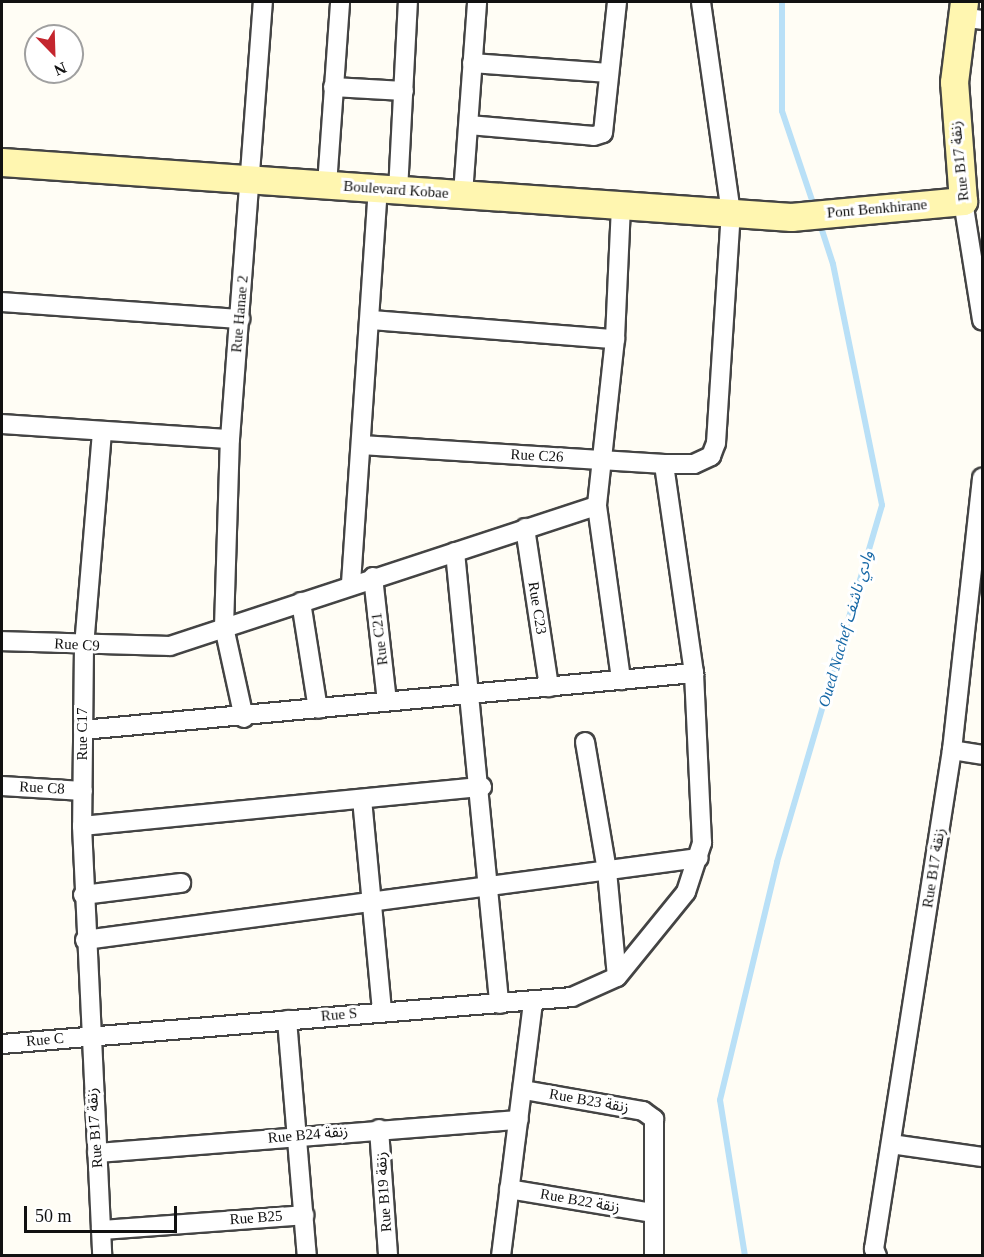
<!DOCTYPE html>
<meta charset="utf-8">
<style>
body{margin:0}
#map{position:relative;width:984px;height:1257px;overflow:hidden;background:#fffdf5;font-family:"Times New Roman","Noto Sans Arabic",serif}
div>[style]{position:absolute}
.stream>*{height:6px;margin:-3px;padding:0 3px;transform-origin:3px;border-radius:3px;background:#b9e0f7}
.roads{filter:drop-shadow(2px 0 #444) drop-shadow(-2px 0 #444) drop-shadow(0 2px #444) drop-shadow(0 -2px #444)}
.street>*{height:18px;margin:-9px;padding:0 9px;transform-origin:9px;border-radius:9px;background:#fff}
.secondary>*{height:27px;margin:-13.5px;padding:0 13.5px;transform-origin:13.5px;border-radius:13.5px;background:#fff6b0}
span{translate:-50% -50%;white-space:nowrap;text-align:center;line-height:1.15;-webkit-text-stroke:6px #fff;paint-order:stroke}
.street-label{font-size:15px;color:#111}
.water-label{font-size:16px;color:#1768a6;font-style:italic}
.frame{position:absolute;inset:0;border:3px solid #111;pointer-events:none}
.north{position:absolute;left:24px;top:24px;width:60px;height:60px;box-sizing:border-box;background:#fff;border:2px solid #a0a0a0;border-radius:50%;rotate:157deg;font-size:16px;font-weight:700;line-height:24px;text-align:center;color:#111}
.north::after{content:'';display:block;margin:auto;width:21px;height:27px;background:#c4262e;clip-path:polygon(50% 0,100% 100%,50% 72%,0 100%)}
.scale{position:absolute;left:24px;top:1206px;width:153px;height:27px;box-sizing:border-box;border:3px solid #111;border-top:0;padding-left:8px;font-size:18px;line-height:21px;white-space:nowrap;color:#111;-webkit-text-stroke:4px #fff;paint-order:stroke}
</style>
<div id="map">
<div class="stream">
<i style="left:782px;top:2px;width:109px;rotate:90deg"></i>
<i style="left:782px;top:111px;width:103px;rotate:71.4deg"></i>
<i style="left:745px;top:1256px;width:158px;rotate:-99.1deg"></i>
<i style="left:720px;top:1100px;width:245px;rotate:-76.5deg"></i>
<i style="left:777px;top:862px;width:372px;rotate:-73.6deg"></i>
<i style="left:882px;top:505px;width:246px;rotate:-101.5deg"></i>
<i style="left:833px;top:264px;width:45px;rotate:-108deg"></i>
</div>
<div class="roads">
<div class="street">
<i style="left:961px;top:17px;width:21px;rotate:8deg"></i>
<i style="left:472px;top:63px;width:137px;rotate:4.2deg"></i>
<i style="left:333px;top:87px;width:71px;rotate:3.2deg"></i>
<i style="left:469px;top:125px;width:125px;rotate:5deg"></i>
<i style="left:594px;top:136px;width:9px;rotate:-18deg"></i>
<i style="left:603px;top:133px;width:132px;rotate:-83.9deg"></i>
<i style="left:327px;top:185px;width:183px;rotate:-85.9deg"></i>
<i style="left:398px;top:191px;width:189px;rotate:-87deg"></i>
<i style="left:463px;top:194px;width:193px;rotate:-85.8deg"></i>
<i style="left:963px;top:201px;width:121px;rotate:80.9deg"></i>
<i style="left:621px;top:206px;width:133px;rotate:92.6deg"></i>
<i style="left:615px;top:339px;width:168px;rotate:96.2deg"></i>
<i style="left:597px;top:506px;width:176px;rotate:82.1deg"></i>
<i style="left:2px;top:302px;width:239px;rotate:4.1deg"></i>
<i style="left:371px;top:320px;width:245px;rotate:4.5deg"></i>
<i style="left:2px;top:424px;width:228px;rotate:3.8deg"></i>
<i style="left:102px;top:432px;width:215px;rotate:94.8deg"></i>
<i style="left:84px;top:646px;width:180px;rotate:90.6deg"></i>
<i style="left:82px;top:826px;width:430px;rotate:87.3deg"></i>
<i style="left:361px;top:445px;width:304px;rotate:3.6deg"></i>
<i style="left:664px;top:464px;width:30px"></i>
<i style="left:694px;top:464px;width:19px;rotate:-25deg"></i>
<i style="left:711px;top:456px;width:14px;rotate:-69deg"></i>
<i style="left:716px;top:443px;width:230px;rotate:-86.3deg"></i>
<i style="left:731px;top:213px;width:213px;rotate:-98.1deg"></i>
<i style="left:525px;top:528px;width:161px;rotate:81.4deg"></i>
<i style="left:455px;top:552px;width:454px;rotate:84.4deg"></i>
<i style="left:373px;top:577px;width:125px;rotate:83.6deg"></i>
<i style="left:351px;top:583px;width:395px;rotate:-86.1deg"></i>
<i style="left:301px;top:602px;width:108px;rotate:81deg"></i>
<i style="left:2px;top:641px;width:168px;rotate:1.7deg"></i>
<i style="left:170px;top:646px;width:449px;rotate:-18.2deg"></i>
<i style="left:244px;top:718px;width:93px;rotate:-102.4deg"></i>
<i style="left:224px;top:627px;width:188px;rotate:-88.2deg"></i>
<i style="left:230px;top:439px;width:438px;rotate:-85.7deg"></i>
<i style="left:83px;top:730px;width:614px;rotate:-5.33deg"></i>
<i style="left:585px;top:742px;width:131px;rotate:80.3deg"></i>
<i style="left:607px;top:871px;width:106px;rotate:84.6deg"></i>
<i style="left:952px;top:750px;width:30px;rotate:9deg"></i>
<i style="left:2px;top:786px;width:81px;rotate:3.5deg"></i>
<i style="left:362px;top:799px;width:214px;rotate:84.6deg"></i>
<i style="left:82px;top:826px;width:402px;rotate:-5.6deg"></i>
<i style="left:83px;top:895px;width:99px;rotate:-7deg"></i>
<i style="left:85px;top:940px;width:619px;rotate:-7.61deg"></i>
<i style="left:287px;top:1020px;width:237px;rotate:85.2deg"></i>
<i style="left:2px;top:1044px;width:572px;rotate:-4.71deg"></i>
<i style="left:572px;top:997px;width:49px;rotate:-24deg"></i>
<i style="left:617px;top:977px;width:109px;rotate:-50.9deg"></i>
<i style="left:686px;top:892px;width:52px;rotate:-71.9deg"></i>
<i style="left:702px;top:843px;width:170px;rotate:-92.7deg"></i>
<i style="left:694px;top:673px;width:211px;rotate:-98.2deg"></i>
<i style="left:524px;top:1090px;width:121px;rotate:10deg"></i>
<i style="left:643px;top:1111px;width:14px;rotate:36deg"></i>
<i style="left:654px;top:1119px;width:137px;rotate:90deg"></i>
<i style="left:379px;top:1129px;width:127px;rotate:85.9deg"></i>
<i style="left:891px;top:1144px;width:92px;rotate:8.1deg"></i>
<i style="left:97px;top:1153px;width:423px;rotate:-4.5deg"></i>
<i style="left:509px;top:1189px;width:145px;rotate:9.5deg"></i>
<i style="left:101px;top:1230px;width:204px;rotate:-4.2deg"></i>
<i style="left:501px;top:1256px;width:257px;rotate:-82.8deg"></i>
<i style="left:877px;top:1256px;width:8px;rotate:-113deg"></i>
<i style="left:874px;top:1249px;width:505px;rotate:-81.12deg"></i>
<i style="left:952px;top:750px;width:274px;rotate:-83.7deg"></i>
</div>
<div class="secondary">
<i style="left:2px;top:162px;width:791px;rotate:3.99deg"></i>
<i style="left:791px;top:217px;width:173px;rotate:-5.3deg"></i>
<i style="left:963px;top:201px;width:119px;rotate:-94.3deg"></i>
<i style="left:954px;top:82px;width:81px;rotate:-82.9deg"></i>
</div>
</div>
<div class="street-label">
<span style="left:960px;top:161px;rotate:-96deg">Rue B17 زنقة</span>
<span style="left:396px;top:190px;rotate:4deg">Boulevard Kobae</span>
<span style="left:877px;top:209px;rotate:-5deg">Pont Benkhirane</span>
<span style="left:240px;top:314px;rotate:-85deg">Rue Hanae 2</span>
<span style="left:537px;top:456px;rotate:3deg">Rue C26</span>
<span style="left:537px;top:608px;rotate:81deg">Rue C23</span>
<span style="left:380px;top:639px;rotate:-97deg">Rue C21</span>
<span style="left:77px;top:645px;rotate:3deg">Rue C9</span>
<span style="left:83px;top:734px;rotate:-90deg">Rue C17</span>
<span style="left:42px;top:788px;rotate:3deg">Rue C8</span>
<span style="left:934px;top:868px;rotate:-81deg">Rue B17 زنقة</span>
<span style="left:339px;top:1015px;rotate:-5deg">Rue S</span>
<span style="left:45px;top:1040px;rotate:-5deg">Rue C</span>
<span style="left:589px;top:1101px;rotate:10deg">Rue B23 زنقة</span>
<span style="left:95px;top:1128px;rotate:-94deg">Rue B17 زنقة</span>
<span style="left:308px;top:1135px;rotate:-5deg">Rue B24 زنقة</span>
<span style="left:384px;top:1192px;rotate:-94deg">Rue B19 زنقة</span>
<span style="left:580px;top:1201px;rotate:10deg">Rue B22 زنقة</span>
<span style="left:256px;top:1218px;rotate:-4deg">Rue B25</span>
</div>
<div class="water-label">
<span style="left:846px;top:629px;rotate:-74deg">Oued Nachef وادي ناشف</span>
</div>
<div class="frame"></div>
<div class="north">N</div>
<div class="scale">50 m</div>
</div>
